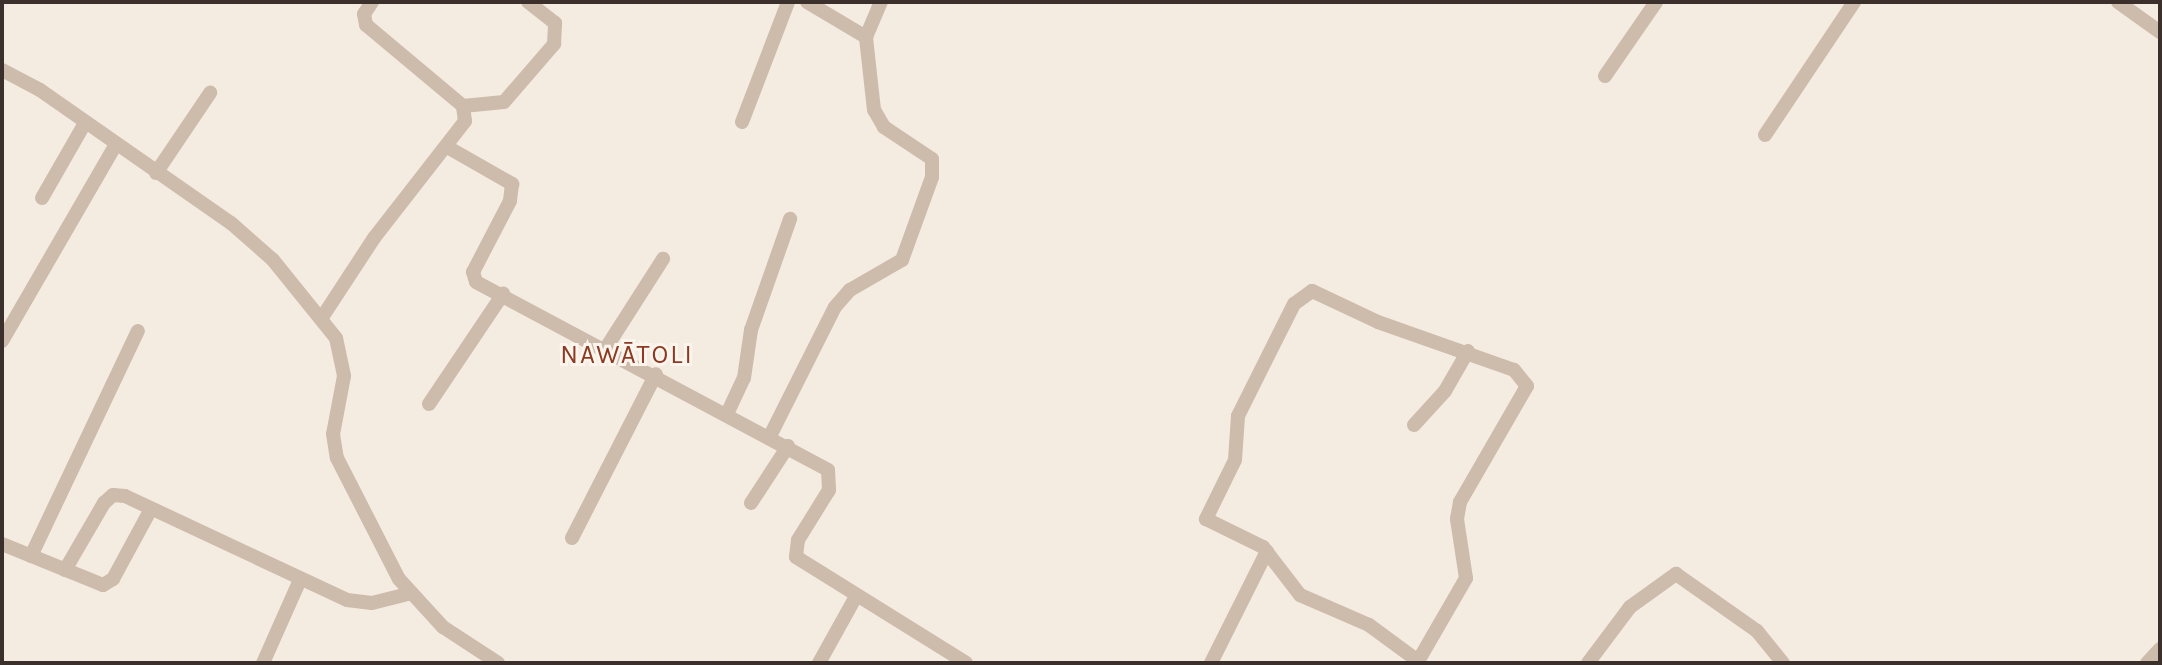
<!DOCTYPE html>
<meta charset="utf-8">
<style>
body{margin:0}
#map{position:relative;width:2162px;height:665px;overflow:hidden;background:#f4ebe1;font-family:Karla,sans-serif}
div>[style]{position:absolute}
.minor>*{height:14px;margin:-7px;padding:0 7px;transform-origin:7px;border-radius:7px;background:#cdbbac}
span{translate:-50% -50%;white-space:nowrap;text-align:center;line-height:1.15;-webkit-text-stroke:6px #fbf5ee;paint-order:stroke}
.neighbourhood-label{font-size:26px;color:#8c3b22;letter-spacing:2px}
.frame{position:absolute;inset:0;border:4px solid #3b302b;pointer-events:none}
</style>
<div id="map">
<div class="minor">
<i style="left:807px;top:2px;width:69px;rotate:30.7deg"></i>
<i style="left:2118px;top:2px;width:52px;rotate:35.5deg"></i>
<i style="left:2px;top:70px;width:43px;rotate:27.8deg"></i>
<i style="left:40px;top:90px;width:233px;rotate:34.9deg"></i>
<i style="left:231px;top:223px;width:56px;rotate:41.4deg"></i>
<i style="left:273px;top:260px;width:100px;rotate:51.1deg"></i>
<i style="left:336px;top:338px;width:39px;rotate:78deg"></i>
<i style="left:344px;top:376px;width:59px;rotate:100.7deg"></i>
<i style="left:333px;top:434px;width:24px;rotate:81deg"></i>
<i style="left:337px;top:458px;width:136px;rotate:62.9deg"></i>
<i style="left:399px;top:579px;width:65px;rotate:47.5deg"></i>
<i style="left:443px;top:627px;width:66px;rotate:33.2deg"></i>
<i style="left:1605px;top:76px;width:90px;rotate:-55.4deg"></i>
<i style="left:463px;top:106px;width:41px;rotate:-5.6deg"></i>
<i style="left:504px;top:102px;width:77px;rotate:-49.2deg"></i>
<i style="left:554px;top:44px;width:21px;rotate:-87deg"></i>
<i style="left:555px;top:23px;width:34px;rotate:-142deg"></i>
<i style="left:742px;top:122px;width:129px;rotate:-69deg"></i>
<i style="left:1765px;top:135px;width:160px;rotate:-56.2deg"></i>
<i style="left:449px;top:148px;width:73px;rotate:29.7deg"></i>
<i style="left:512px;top:184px;width:17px;rotate:97deg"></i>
<i style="left:510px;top:201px;width:80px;rotate:117.5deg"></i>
<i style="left:473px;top:272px;width:10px;rotate:73deg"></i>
<i style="left:476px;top:282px;width:399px;rotate:28.1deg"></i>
<i style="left:828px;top:470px;width:20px;rotate:87deg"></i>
<i style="left:829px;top:490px;width:59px;rotate:121.8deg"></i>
<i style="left:798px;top:540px;width:17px;rotate:97deg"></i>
<i style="left:796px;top:557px;width:200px;rotate:31.9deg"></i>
<i style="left:156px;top:173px;width:97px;rotate:-56deg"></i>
<i style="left:42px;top:198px;width:86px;rotate:-60.2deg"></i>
<i style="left:321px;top:319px;width:97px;rotate:-56.8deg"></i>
<i style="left:374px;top:238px;width:148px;rotate:-52.1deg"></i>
<i style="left:465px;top:121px;width:15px;rotate:-98deg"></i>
<i style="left:463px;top:106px;width:126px;rotate:-140.1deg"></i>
<i style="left:366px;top:25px;width:11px;rotate:-100deg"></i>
<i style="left:364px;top:14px;width:14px;rotate:-56deg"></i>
<i style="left:2px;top:341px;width:225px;rotate:-59.9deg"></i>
<i style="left:606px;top:348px;width:106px;rotate:-57.4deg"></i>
<i style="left:429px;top:404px;width:133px;rotate:-56.1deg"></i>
<i style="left:727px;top:414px;width:40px;rotate:-65deg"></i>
<i style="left:744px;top:378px;width:49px;rotate:-81.7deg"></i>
<i style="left:751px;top:330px;width:118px;rotate:-70.6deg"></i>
<i style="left:1414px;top:425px;width:46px;rotate:-47.6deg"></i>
<i style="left:1445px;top:391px;width:46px;rotate:-60.1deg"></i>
<i style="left:770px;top:436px;width:144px;rotate:-63.3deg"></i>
<i style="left:835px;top:307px;width:23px;rotate:-49deg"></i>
<i style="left:850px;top:290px;width:60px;rotate:-30deg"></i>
<i style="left:902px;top:260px;width:88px;rotate:-70.1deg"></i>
<i style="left:932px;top:177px;width:18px;rotate:-90deg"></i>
<i style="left:932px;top:159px;width:58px;rotate:-146.3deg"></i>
<i style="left:884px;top:127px;width:20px;rotate:-120deg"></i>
<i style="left:874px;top:110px;width:73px;rotate:-96.3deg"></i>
<i style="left:866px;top:37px;width:38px;rotate:-67deg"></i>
<i style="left:751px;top:503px;width:68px;rotate:-57deg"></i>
<i style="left:572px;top:538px;width:184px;rotate:-62.9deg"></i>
<i style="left:2px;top:544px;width:109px;rotate:22.1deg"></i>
<i style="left:103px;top:585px;width:12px;rotate:-31deg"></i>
<i style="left:113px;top:579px;width:80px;rotate:-61.5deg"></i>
<i style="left:31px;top:556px;width:249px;rotate:-64.6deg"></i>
<i style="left:65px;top:570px;width:78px;rotate:-59.8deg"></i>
<i style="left:104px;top:503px;width:12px;rotate:-42deg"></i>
<i style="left:113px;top:495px;width:12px;rotate:5deg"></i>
<i style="left:125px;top:496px;width:245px;rotate:25.1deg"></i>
<i style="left:347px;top:600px;width:25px;rotate:7deg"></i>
<i style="left:372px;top:603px;width:38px;rotate:-14deg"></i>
<i style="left:263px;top:663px;width:91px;rotate:-66deg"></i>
<i style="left:819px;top:663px;width:74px;rotate:-61deg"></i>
<i style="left:1211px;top:663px;width:125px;rotate:-63.4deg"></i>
<i style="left:1417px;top:663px;width:98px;rotate:-60deg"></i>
<i style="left:1466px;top:578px;width:60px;rotate:-98.7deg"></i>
<i style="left:1457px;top:519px;width:17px;rotate:-80deg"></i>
<i style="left:1460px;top:502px;width:134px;rotate:-60deg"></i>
<i style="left:1527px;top:386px;width:21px;rotate:-129deg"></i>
<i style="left:1514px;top:370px;width:144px;rotate:-160.6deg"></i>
<i style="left:1378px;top:322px;width:73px;rotate:-154.8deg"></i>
<i style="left:1312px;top:291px;width:22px;rotate:144deg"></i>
<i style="left:1294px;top:304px;width:125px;rotate:116.6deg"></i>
<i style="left:1238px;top:416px;width:44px;rotate:93.9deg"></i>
<i style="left:1235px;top:460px;width:66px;rotate:116.2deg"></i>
<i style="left:1206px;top:519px;width:64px;rotate:26.2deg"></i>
<i style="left:1263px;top:547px;width:61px;rotate:52.4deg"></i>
<i style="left:1300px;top:595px;width:75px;rotate:23.5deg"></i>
<i style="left:1369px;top:625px;width:61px;rotate:36.3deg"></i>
<i style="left:1588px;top:663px;width:70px;rotate:-53.1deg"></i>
<i style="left:1630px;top:607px;width:57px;rotate:-35.7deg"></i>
<i style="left:1676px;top:574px;width:99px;rotate:35.1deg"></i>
<i style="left:1757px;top:631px;width:41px;rotate:50.9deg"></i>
<i style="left:2147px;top:663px;width:19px;rotate:-47deg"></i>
</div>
<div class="neighbourhood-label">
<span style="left:627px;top:355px">NAWĀTOLI</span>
</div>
<div class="frame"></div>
</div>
